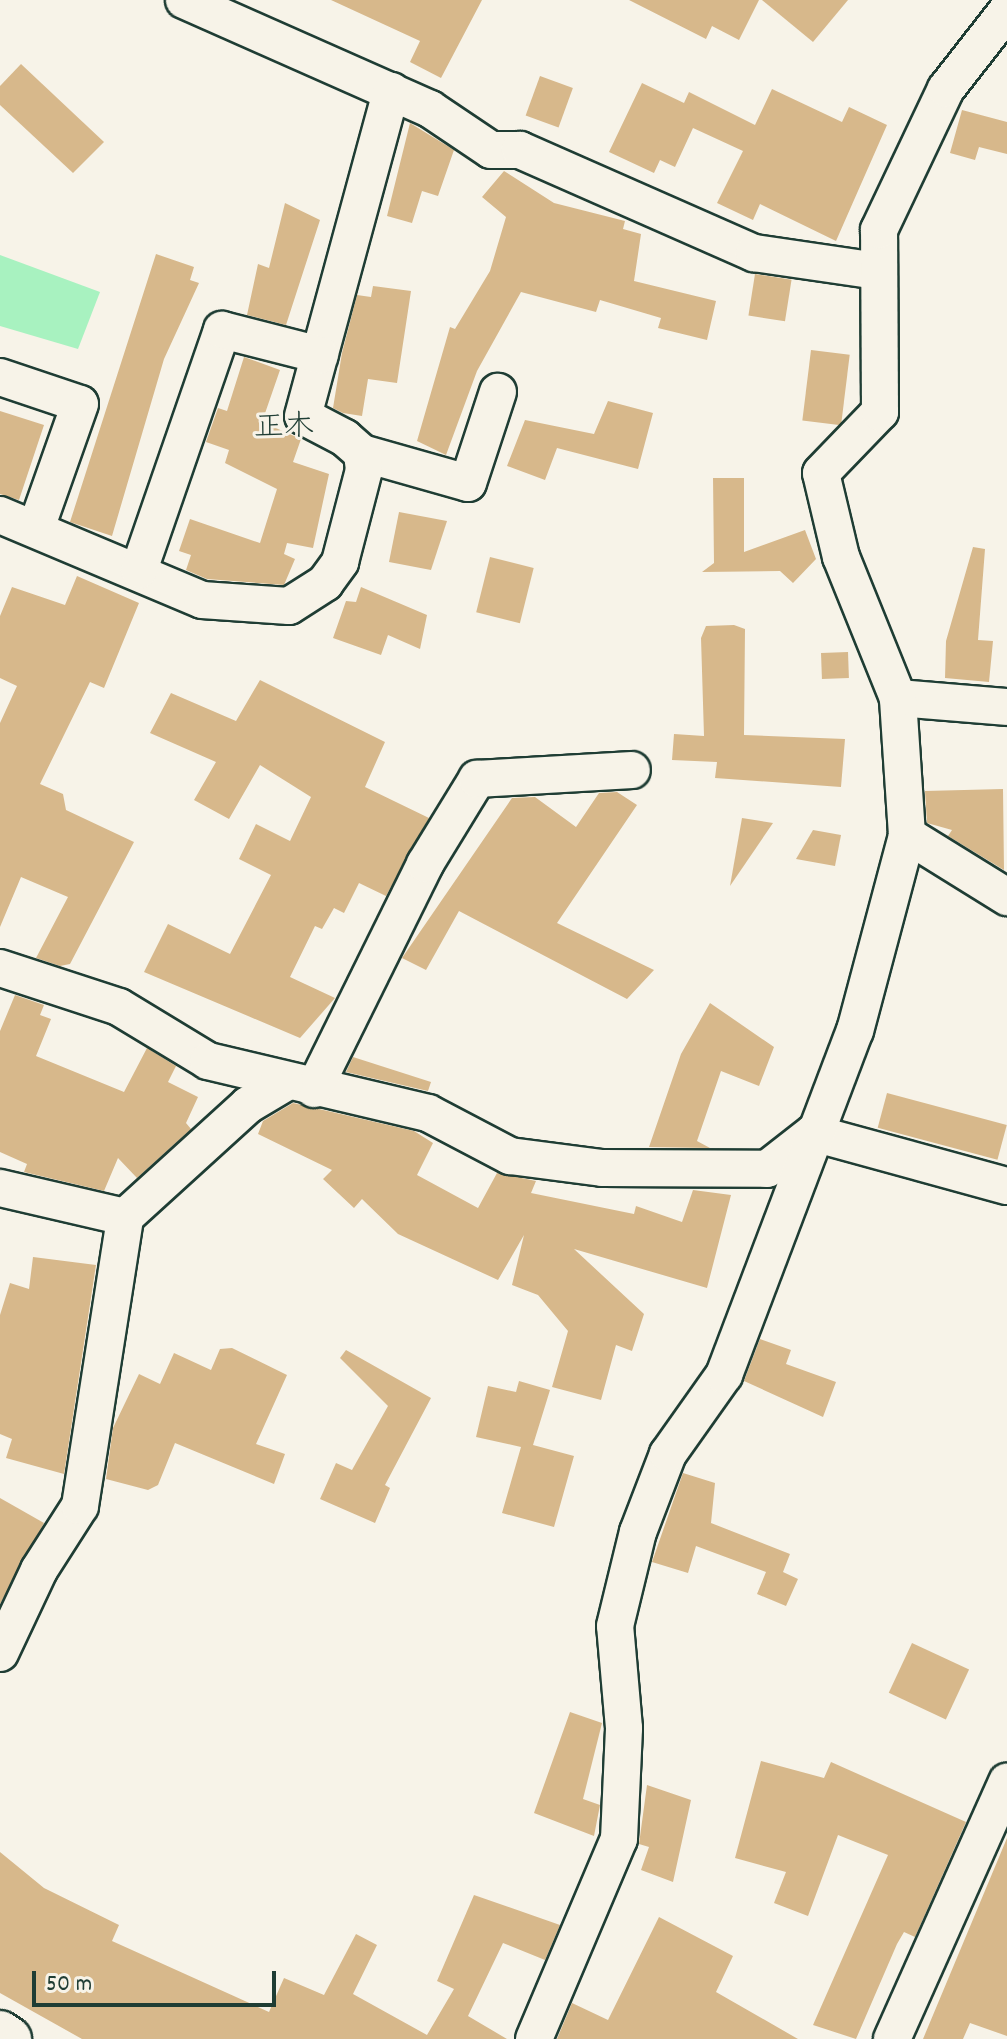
<!DOCTYPE html>
<meta charset="utf-8">
<style>
body{margin:0}
#map{position:relative;width:1007px;height:2039px;overflow:hidden;background:#f7f3e8;font-family:Dekko,"Klee One",sans-serif}
div>[style]{position:absolute}
.green>*{inset:0;background:#a8f2c0}
.building>*{inset:0;background:#d7b88b;transform-origin:0 0}
.roads{filter:drop-shadow(2px 0 #1f3d34) drop-shadow(-2px 0 #1f3d34) drop-shadow(0 2px #1f3d34) drop-shadow(0 -2px #1f3d34)}
.minor>*{height:36px;margin:-18px;padding:0 18px;transform-origin:18px;border-radius:18px;background:#f7f3e8}
.secondary>*{height:44px;margin:-22px;padding:0 22px;transform-origin:22px;border-radius:22px;background:#f7f3e8}
span{translate:-50% -50%;white-space:nowrap;text-align:center;line-height:1.15;-webkit-text-stroke:6px #f7f3e8;paint-order:stroke}
.neighbourhood-label{font-size:30px;color:#1f3d34}
.scale{position:absolute;left:32px;top:1971px;width:244px;height:36px;box-sizing:border-box;border:4px solid #1f3d34;border-top:0;padding-left:10px;font-size:24px;line-height:28px;white-space:nowrap;color:#1f3d34;-webkit-text-stroke:6px #f7f3e8;paint-order:stroke}
</style>
<div id="map">
<div class="green">
<i style="clip-path:polygon(0 255px,100px 292px,78px 349px,0 326px)"></i>
</div>
<div class="building">
<i style="clip-path:polygon(331px 0,482px 0,441px 78px,410px 62px,420px 41px)"></i>
<i style="clip-path:polygon(629px 0,759px 0,739px 40px,712px 26px,706px 39px)"></i>
<i style="clip-path:polygon(762px 0,848px 0,813px 42px)"></i>
<i style="clip-path:polygon(21px 64px,104px 142px,73px 173px,0 105px,0 86px)"></i>
<i style="left:540px;top:76px;width:35px;height:42px;rotate:20deg"></i>
<i style="clip-path:polygon(642px 83px,684px 103px,689px 92px,755px 125px,772px 89px,842px 122px,849px 107px,887px 125px,836px 241px,760px 204px,753px 220px,717px 203px,743px 151px,693px 128px,675px 167px,660px 160px,654px 173px,609px 152px)"></i>
<i style="clip-path:polygon(962px 110px,1007px 122px,1007px 154px,979px 147px,975px 160px,950px 153px)"></i>
<i style="clip-path:polygon(410px 123px,454px 150px,438px 196px,422px 191px,412px 223px,387px 216px)"></i>
<i style="clip-path:polygon(504px 171px,554px 203px,625px 221px,623px 229px,641px 234px,634px 281px,716px 301px,707px 340px,658px 328px,661px 318px,600px 300px,596px 312px,521px 292px,477px 371px,446px 455px,417px 441px,450px 327px,455px 329px,490px 271px,506px 217px,482px 197px)"></i>
<i style="clip-path:polygon(285px 203px,320px 220px,286px 325px,247px 315px,258px 264px,269px 268px)"></i>
<i style="clip-path:polygon(156px 254px,194px 267px,190px 280px,199px 283px,164px 359px,112px 536px,70px 522px)"></i>
<i style="left:755px;top:274px;width:37px;height:42px;rotate:9deg"></i>
<i style="clip-path:polygon(373px 286px,411px 291px,397px 383px,368px 379px,362px 416px,343px 413px,333px 408px,342px 353px,357px 295px,371px 297px)"></i>
<i style="left:811px;top:350px;width:39px;height:71px;rotate:7deg"></i>
<i style="clip-path:polygon(244px 357px,280px 370px,262px 422px,301px 439px,293px 462px,329px 474px,313px 548px,287px 543px,284px 554px,295px 559px,284px 585px,207px 579px,186px 570px,191px 555px,179px 551px,190px 519px,260px 543px,277px 489px,225px 463px,229px 450px,206px 442px,218px 408px,227px 411px)"></i>
<i style="clip-path:polygon(608px 401px,653px 413px,638px 469px,557px 448px,545px 480px,507px 466px,525px 420px,594px 434px)"></i>
<i style="clip-path:polygon(0 411px,44px 425px,19px 500px,0 494px)"></i>
<i style="clip-path:polygon(713px 478px,744px 478px,744px 552px,805px 530px,816px 559px,793px 583px,780px 571px,702px 572px,714px 563px)"></i>
<i style="clip-path:polygon(399px 512px,447px 521px,431px 570px,389px 562px)"></i>
<i style="clip-path:polygon(973px 547px,985px 549px,978px 640px,993px 641px,989px 682px,945px 678px,946px 641px)"></i>
<i style="left:490px;top:557px;width:45px;height:57px;rotate:14deg"></i>
<i style="clip-path:polygon(77px 576px,139px 603px,104px 688px,90px 682px,40px 784px,63px 794px,66px 810px,134px 842px,70px 964px,60px 966px,36px 958px,68px 897px,21px 877px,0 927px,0 723px,17px 686px,0 678px,0 616px,12px 587px,65px 605px)"></i>
<i style="clip-path:polygon(361px 587px,427px 615px,420px 649px,388px 635px,381px 655px,333px 638px,346px 601px,356px 602px)"></i>
<i style="clip-path:polygon(734px 625px,745px 629px,744px 735px,845px 739px,841px 787px,715px 778px,717px 762px,672px 760px,674px 734px,704px 736px,701px 638px,706px 626px)"></i>
<i style="left:848px;top:652px;width:26px;height:27px;rotate:88deg"></i>
<i style="clip-path:polygon(260px 680px,385px 742px,365px 787px,429px 818px,386px 896px,359px 883px,344px 913px,334px 908px,322px 929px,315px 926px,290px 977px,335px 998px,300px 1038px,144px 972px,168px 924px,230px 954px,271px 875px,239px 859px,256px 824px,290px 841px,311px 797px,260px 765px,229px 819px,194px 800px,216px 762px,150px 733px,171px 693px,236px 721px)"></i>
<i style="clip-path:polygon(1003px 789px,1004px 870px,948px 836px,952px 830px,927px 823px,925px 791px)"></i>
<i style="clip-path:polygon(617px 792px,637px 805px,557px 923px,654px 970px,627px 999px,459px 911px,426px 970px,402px 958px,512px 798px,535px 797px,576px 827px,599px 793px)"></i>
<i style="clip-path:polygon(742px 818px,773px 823px,730px 886px)"></i>
<i style="clip-path:polygon(813px 830px,841px 835px,835px 866px,796px 859px)"></i>
<i style="clip-path:polygon(15px 995px,44px 1005px,40px 1015px,51px 1019px,36px 1056px,124px 1092px,147px 1048px,176px 1066px,168px 1082px,198px 1097px,186px 1123px,191px 1129px,137px 1178px,118px 1158px,104px 1191px,24px 1172px,27px 1164px,0 1152px,0 1031px)"></i>
<i style="clip-path:polygon(710px 1003px,774px 1047px,759px 1086px,721px 1071px,697px 1141px,710px 1148px,649px 1147px,681px 1054px)"></i>
<i style="clip-path:polygon(353px 1057px,431px 1082px,428px 1091px,346px 1072px)"></i>
<i style="left:887px;top:1093px;width:124px;height:36px;rotate:15deg"></i>
<i style="clip-path:polygon(293px 1103px,414px 1131px,433px 1143px,417px 1175px,478px 1208px,497px 1173px,536px 1181px,531px 1193px,634px 1214px,636px 1206px,682px 1222px,693px 1190px,731px 1195px,707px 1288px,574px 1249px,644px 1314px,632px 1351px,616px 1345px,601px 1400px,552px 1387px,568px 1331px,538px 1295px,512px 1285px,524px 1235px,498px 1280px,398px 1234px,362px 1199px,354px 1208px,323px 1179px,332px 1170px,258px 1134px,263px 1121px)"></i>
<i style="clip-path:polygon(33px 1257px,96px 1265px,64px 1474px,6px 1458px,12px 1439px,0 1434px,0 1315px,10px 1283px,29px 1289px)"></i>
<i style="clip-path:polygon(760px 1339px,791px 1350px,786px 1364px,836px 1382px,823px 1417px,744px 1381px)"></i>
<i style="clip-path:polygon(232px 1348px,287px 1375px,256px 1444px,285px 1454px,274px 1484px,175px 1443px,158px 1485px,148px 1490px,106px 1479px,113px 1428px,139px 1374px,160px 1384px,174px 1353px,211px 1370px,220px 1349px)"></i>
<i style="clip-path:polygon(346px 1350px,431px 1398px,385px 1485px,390px 1488px,375px 1523px,320px 1499px,336px 1463px,352px 1470px,388px 1406px,340px 1358px)"></i>
<i style="clip-path:polygon(519px 1381px,550px 1390px,533px 1445px,574px 1456px,554px 1527px,502px 1513px,521px 1447px,476px 1437px,488px 1386px,516px 1392px)"></i>
<i style="clip-path:polygon(683px 1473px,715px 1483px,711px 1523px,790px 1554px,783px 1572px,798px 1579px,786px 1606px,757px 1594px,766px 1572px,696px 1546px,688px 1573px,652px 1562px)"></i>
<i style="clip-path:polygon(0 1498px,44px 1523px,0 1604px)"></i>
<i style="left:912px;top:1643px;width:63px;height:55px;rotate:25deg"></i>
<i style="clip-path:polygon(570px 1712px,602px 1723px,583px 1799px,600px 1805px,594px 1836px,534px 1813px)"></i>
<i style="clip-path:polygon(761px 1761px,824px 1778px,831px 1762px,966px 1822px,915px 1937px,904px 1932px,897px 1944px,856px 2039px,813px 2025px,888px 1855px,838px 1835px,808px 1916px,774px 1903px,786px 1872px,735px 1858px)"></i>
<i style="clip-path:polygon(647px 1785px,691px 1800px,673px 1882px,641px 1870px,649px 1847px,639px 1844px)"></i>
<i style="clip-path:polygon(1007px 1838px,1007px 2036px,970px 2023px,963px 2039px,923px 2039px)"></i>
<i style="clip-path:polygon(0 1852px,44px 1888px,119px 1925px,112px 1941px,269px 2012px,284px 1978px,324px 1995px,356px 1934px,377px 1945px,353px 1994px,427px 2035px,454px 1989px,437px 1981px,474px 1895px,560px 1925px,545px 1960px,503px 1943px,468px 2016px,507px 2039px,82px 2039px,0 1993px)"></i>
<i style="clip-path:polygon(659px 1917px,733px 1956px,716px 1992px,798px 2039px,557px 2039px,572px 2003px,608px 2020px)"></i>
</div>
<div class="roads">
<div class="minor">
<i style="left:184px;top:0;width:269px;rotate:23.9deg"></i>
<i style="left:430px;top:109px;width:73px;rotate:33.9deg"></i>
<i style="left:491px;top:150px;width:29px"></i>
<i style="left:520px;top:150px;width:256px;rotate:23.8deg"></i>
<i style="left:754px;top:253px;width:124px;rotate:8.3deg"></i>
<i style="left:0;top:377px;width:84px;rotate:18.6deg"></i>
<i style="left:80px;top:404px;width:132px;rotate:109.5deg"></i>
<i style="left:362px;top:453px;width:110px;rotate:15.8deg"></i>
<i style="left:468px;top:483px;width:96px;rotate:-71.8deg"></i>
<i style="left:0;top:515px;width:219px;rotate:22.8deg"></i>
<i style="left:202px;top:600px;width:87px;rotate:3.9deg"></i>
<i style="left:289px;top:606px;width:43px;rotate:-32.6deg"></i>
<i style="left:325px;top:583px;width:26px;rotate:-54deg"></i>
<i style="left:340px;top:562px;width:95px;rotate:-75.4deg"></i>
<i style="left:364px;top:470px;width:17px;rotate:-97deg"></i>
<i style="left:362px;top:453px;width:23px;rotate:-139deg"></i>
<i style="left:345px;top:438px;width:47px;rotate:-152.4deg"></i>
<i style="left:303px;top:416px;width:337px;rotate:-74.8deg"></i>
<i style="left:139px;top:570px;width:254px;rotate:-70.9deg"></i>
<i style="left:222px;top:330px;width:101px;rotate:14.3deg"></i>
<i style="left:898px;top:698px;width:109px;rotate:4.7deg"></i>
<i style="left:907px;top:835px;width:118px;rotate:31.8deg"></i>
<i style="left:0;top:968px;width:125px;rotate:18.1deg"></i>
<i style="left:119px;top:1007px;width:104px;rotate:31.2deg"></i>
<i style="left:208px;top:1061px;width:226px;rotate:13.3deg"></i>
<i style="left:428px;top:1113px;width:93px;rotate:27.7deg"></i>
<i style="left:510px;top:1156px;width:93px;rotate:7.4deg"></i>
<i style="left:602px;top:1168px;width:165px;rotate:0.3deg"></i>
<i style="left:767px;top:1169px;width:58px;rotate:-38deg"></i>
<i style="left:314px;top:1089px;width:251px;rotate:-63.7deg"></i>
<i style="left:425px;top:864px;width:100px;rotate:-58.5deg"></i>
<i style="left:477px;top:779px;width:155px;rotate:-3.3deg"></i>
<i style="left:813px;top:1133px;width:201px;rotate:15.3deg"></i>
<i style="left:0;top:1188px;width:128px;rotate:13.1deg"></i>
<i style="left:0;top:1653px;width:92px;rotate:-64.8deg"></i>
<i style="left:39px;top:1570px;width:76px;rotate:-57.4deg"></i>
<i style="left:80px;top:1506px;width:292px;rotate:-81.1deg"></i>
<i style="left:125px;top:1217px;width:166px;rotate:-42.3deg"></i>
<i style="left:248px;top:1105px;width:43px;rotate:-30.7deg"></i>
<i style="left:534px;top:2039px;width:217px;rotate:-67deg"></i>
<i style="left:619px;top:1839px;width:111px;rotate:-87.4deg"></i>
<i style="left:624px;top:1728px;width:102px;rotate:-95deg"></i>
<i style="left:615px;top:1626px;width:97px;rotate:-76.3deg"></i>
<i style="left:638px;top:1532px;width:84px;rotate:-69deg"></i>
<i style="left:668px;top:1454px;width:97px;rotate:-54.7deg"></i>
<i style="left:724px;top:1375px;width:368px;rotate:-69.2deg"></i>
<i style="left:855px;top:1031px;width:203px;rotate:-75.1deg"></i>
<i style="left:907px;top:835px;width:137px;rotate:-93.8deg"></i>
<i style="left:898px;top:698px;width:152px;rotate:-112deg"></i>
<i style="left:841px;top:557px;width:86px;rotate:-103.4deg"></i>
<i style="left:821px;top:473px;width:85px;rotate:-46deg"></i>
<i style="left:880px;top:412px;width:182px;rotate:-90.3deg"></i>
<i style="left:879px;top:230px;width:156px;rotate:-64.6deg"></i>
<i style="left:946px;top:89px;width:99px;rotate:-52deg"></i>
<i style="left:892px;top:2039px;width:282px;rotate:-65.9deg"></i>
</div>
<div class="secondary">
<i style="left:0;top:2033px;width:11px;rotate:34deg"></i>
</div>
</div>
<div class="neighbourhood-label">
<span style="left:284px;top:430px">正木</span>
</div>
<div class="scale">50 m</div>
</div>
